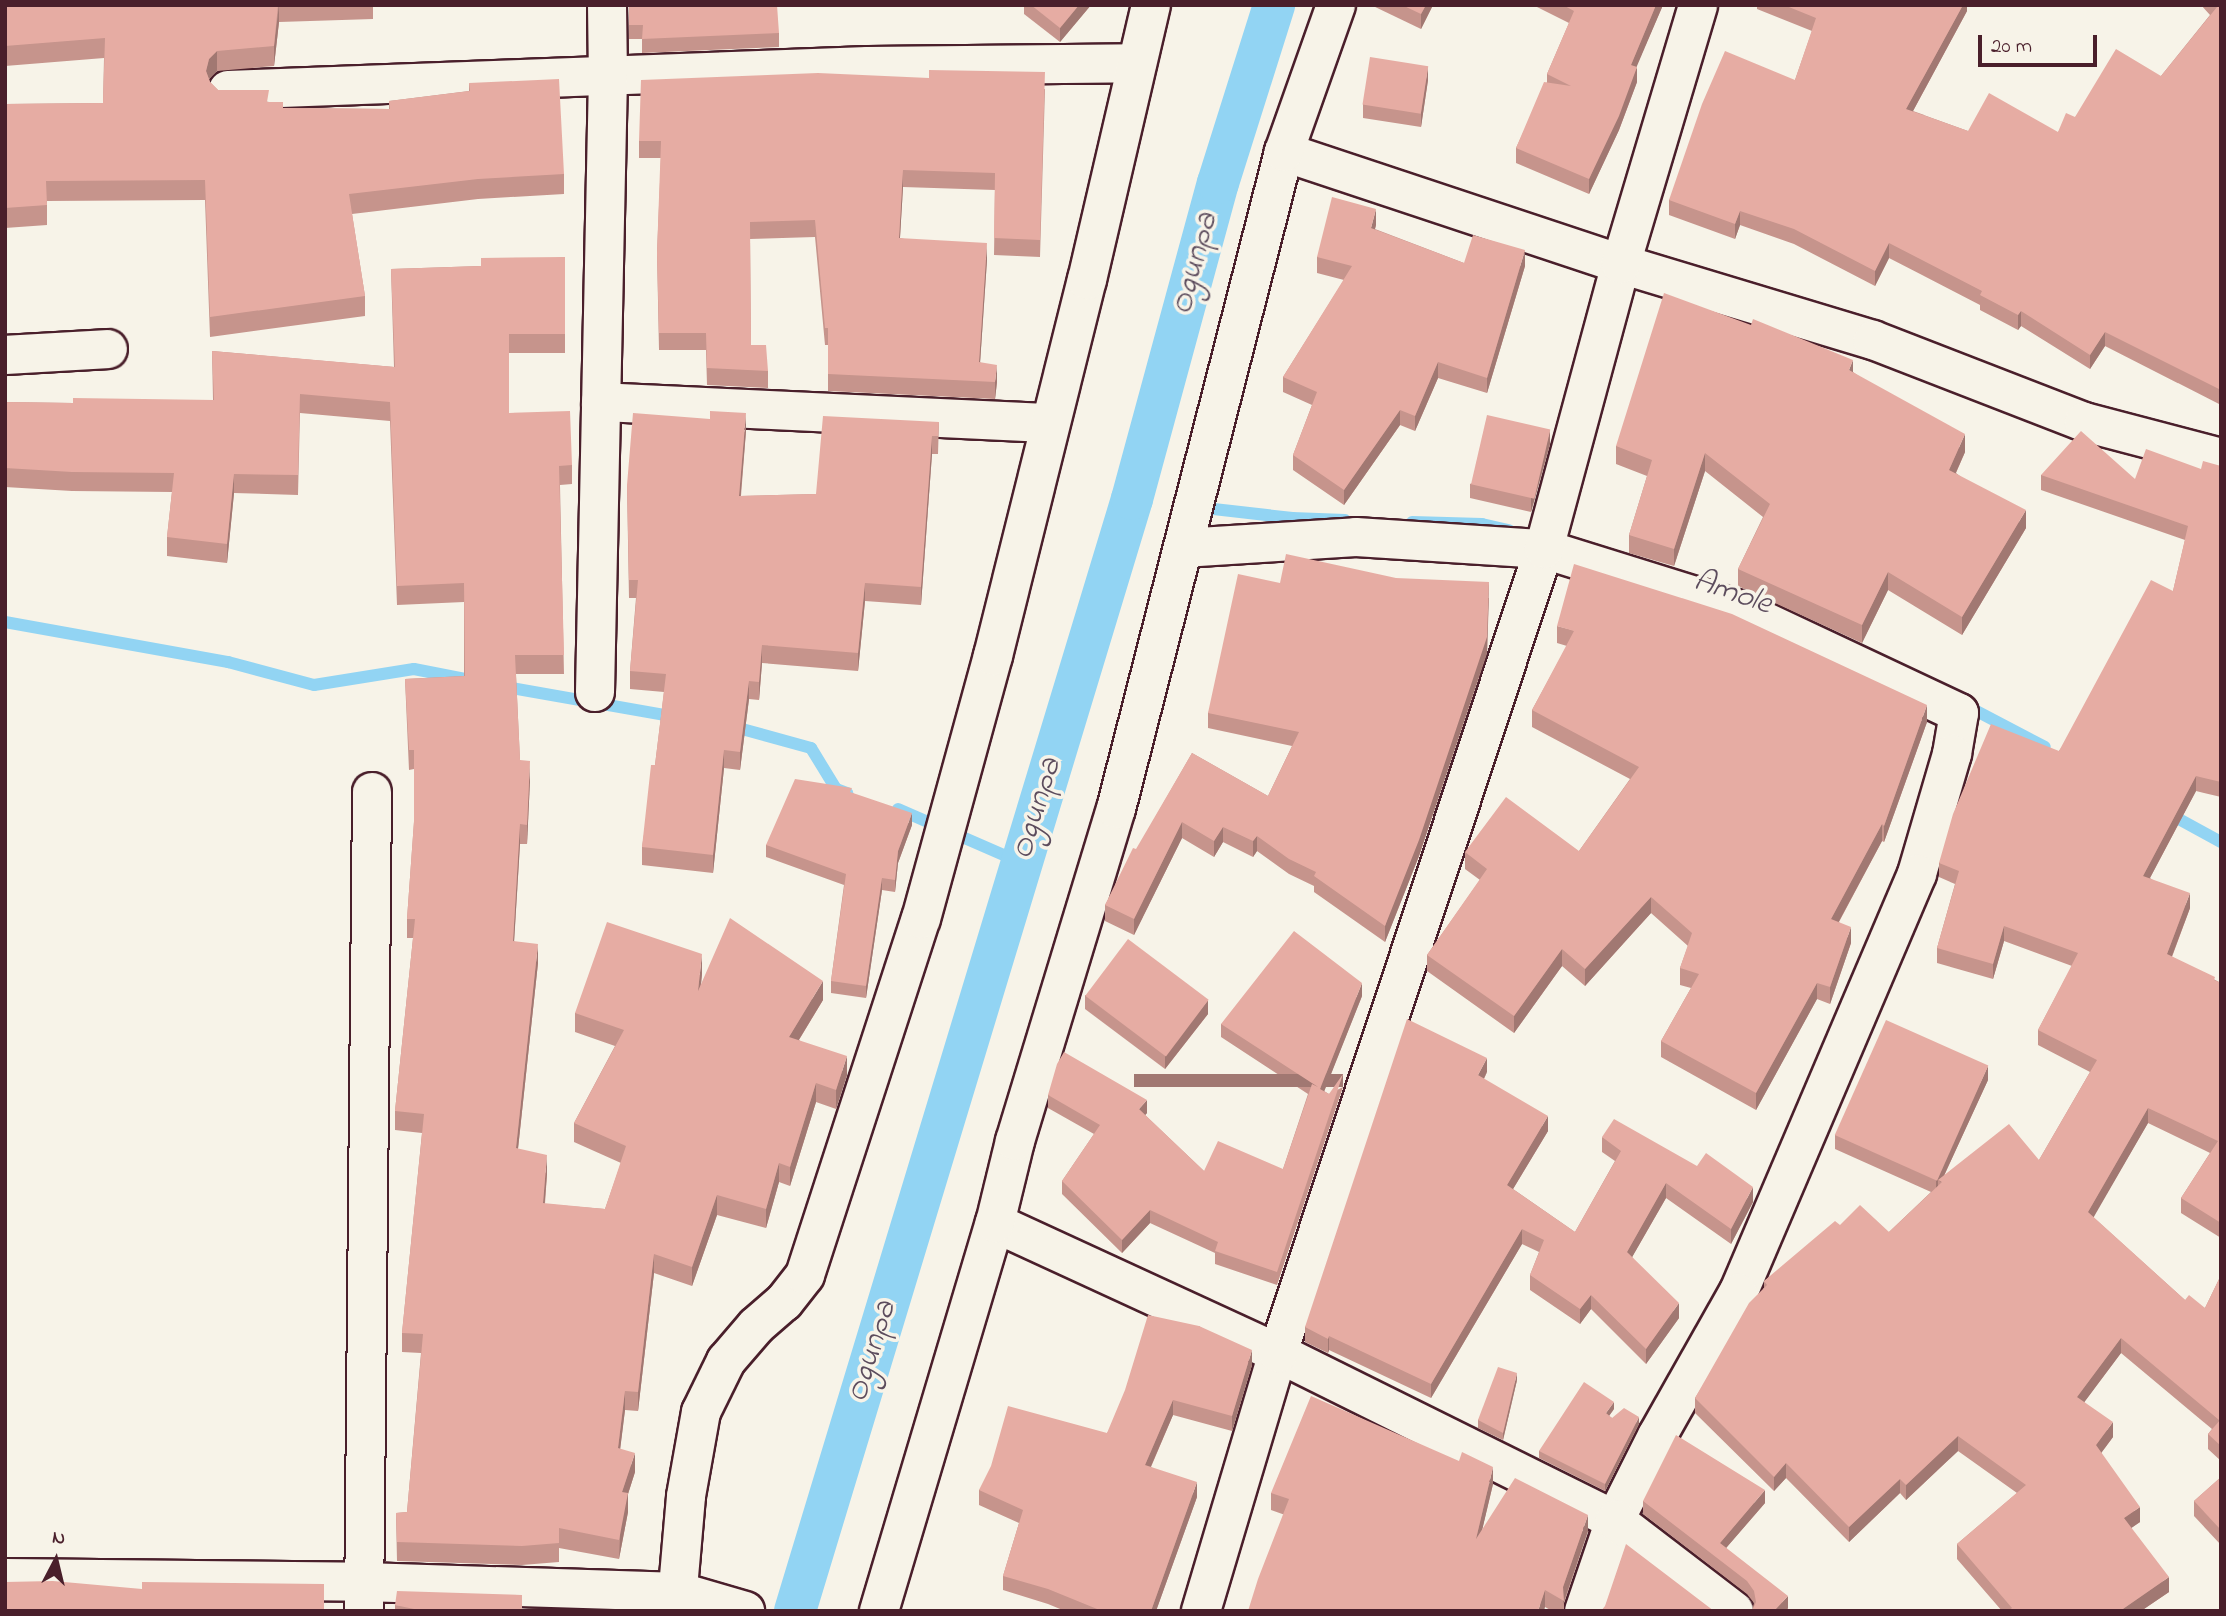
<!DOCTYPE html>
<style>
body{margin:0}
#map{position:relative;width:2226px;height:1616px;overflow:hidden;background:#f7f3e8;font-family:"Indie Flower",sans-serif}
div>[style]{position:absolute}
.stream>*{height:12px;margin:-6px;padding:0 6px;transform-origin:6px;border-radius:6px;background:#92d4f3}
.canal>*{height:42px;margin:-21px;padding:0 21px;transform-origin:21px;border-radius:21px;background:#92d4f3}
.roads{filter:drop-shadow(2px 0 #4a1f2b) drop-shadow(-2px 0 #4a1f2b) drop-shadow(0 2px #4a1f2b) drop-shadow(0 -2px #4a1f2b)}
.minor>*{height:38px;margin:-19px;padding:0 19px;transform-origin:19px;border-radius:19px;background:#f7f3e8}
.wall>*{inset:0;background:#c6948c}
.shaded-wall>*{inset:0;background:#a17872;transform-origin:0 0}
.building>*{inset:0;background:#e6aca3;transform-origin:0 0}
span{translate:-50% -50%;white-space:nowrap;text-align:center;line-height:1.15;-webkit-text-stroke:7px #f7f3e8;paint-order:stroke}
.water-label{font-size:32px;color:#5c4c5d;font-style:italic}
.frame{position:absolute;inset:0;border:7px solid #4a1f2b;pointer-events:none}
.north{position:absolute;left:21px;top:1525px;width:70px;height:70px;-webkit-text-stroke:5px #f7f3e8;paint-order:stroke;rotate:7deg;font-size:19px;font-weight:700;line-height:28px;text-align:center;color:#4a1f2b}
.north::after{content:'';display:block;margin:auto;width:24px;height:32px;background:#4a1f2b;clip-path:polygon(50% 0,100% 100%,50% 72%,0 100%)}
.scale{position:absolute;left:1978px;top:35px;width:119px;height:32px;box-sizing:border-box;border:4px solid #4a1f2b;border-top:0;padding-left:9px;font-size:21px;line-height:24px;white-space:nowrap;color:#4a1f2b;-webkit-text-stroke:5px #f7f3e8;paint-order:stroke}
</style>
<div id="map">
<div class="stream">
<i style="left:1196px;top:507px;width:97px;rotate:6.5deg"></i>
<i style="left:1292px;top:518px;width:53px;rotate:2.2deg"></i>
<i style="left:1412px;top:522px;width:70px;rotate:1.6deg"></i>
<i style="left:1482px;top:524px;width:28px;rotate:13deg"></i>
<i style="left:5px;top:622px;width:227px;rotate:10.2deg"></i>
<i style="left:228px;top:662px;width:89px;rotate:15deg"></i>
<i style="left:314px;top:685px;width:101px;rotate:-9.1deg"></i>
<i style="left:414px;top:669px;width:52px;rotate:11.1deg"></i>
<i style="left:500px;top:686px;width:178px;rotate:10deg"></i>
<i style="left:1965px;top:705px;width:90px;rotate:27.7deg"></i>
<i style="left:731px;top:726px;width:83px;rotate:15.4deg"></i>
<i style="left:811px;top:748px;width:48px;rotate:58.6deg"></i>
<i style="left:836px;top:789px;width:12px;rotate:20deg"></i>
<i style="left:898px;top:809px;width:135px;rotate:23.5deg"></i>
<i style="left:2166px;top:812px;width:63px;rotate:28.6deg"></i>
</div>
<div class="canal">
<i style="left:795px;top:1611px;width:1162px;rotate:-73.14deg"></i>
<i style="left:1132px;top:499px;width:327px;rotate:-74.8deg"></i>
<i style="left:1218px;top:183px;width:187px;rotate:-72.5deg"></i>
</div>
<div class="roads">
<div class="minor">
<i style="left:228px;top:90px;width:640px;rotate:-2.15deg"></i>
<i style="left:868px;top:66px;width:269px;rotate:-0.6deg"></i>
<i style="left:1284px;top:152px;width:355px;rotate:18.4deg"></i>
<i style="left:1621px;top:264px;width:263px;rotate:16.8deg"></i>
<i style="left:1873px;top:340px;width:226px;rotate:21.2deg"></i>
<i style="left:2084px;top:422px;width:142px;rotate:14.7deg"></i>
<i style="left:5px;top:355px;width:103px;rotate:-3.3deg"></i>
<i style="left:601px;top:402px;width:448px;rotate:2.7deg"></i>
<i style="left:1183px;top:548px;width:173px;rotate:-3.6deg"></i>
<i style="left:1356px;top:537px;width:188px;rotate:3.7deg"></i>
<i style="left:1544px;top:549px;width:205px;rotate:17.3deg"></i>
<i style="left:1740px;top:610px;width:242px;rotate:25.2deg"></i>
<i style="left:1959px;top:713px;width:42px;rotate:99.7deg"></i>
<i style="left:1952px;top:754px;width:125px;rotate:106.3deg"></i>
<i style="left:1917px;top:874px;width:456px;rotate:113.1deg"></i>
<i style="left:1738px;top:1293px;width:164px;rotate:119.5deg"></i>
<i style="left:1657px;top:1436px;width:94px;rotate:116.6deg"></i>
<i style="left:1615px;top:1520px;width:96px;rotate:108.8deg"></i>
<i style="left:595px;top:692px;width:615px;rotate:-88.79deg"></i>
<i style="left:608px;top:77px;width:72px;rotate:-90.8deg"></i>
<i style="left:995px;top:1223px;width:311px;rotate:24.7deg"></i>
<i style="left:1278px;top:1353px;width:376px;rotate:26.4deg"></i>
<i style="left:1615px;top:1520px;width:150px;rotate:37.4deg"></i>
<i style="left:5px;top:1578px;width:359px;rotate:0.6deg"></i>
<i style="left:364px;top:1582px;width:316px;rotate:1.8deg"></i>
<i style="left:680px;top:1592px;width:68px;rotate:16.3deg"></i>
<i style="left:364px;top:1611px;width:819px;rotate:-89.44deg"></i>
<i style="left:676px;top:1611px;width:115px;rotate:-85deg"></i>
<i style="left:686px;top:1496px;width:85px;rotate:-79.9deg"></i>
<i style="left:701px;top:1412px;width:57px;rotate:-63.9deg"></i>
<i style="left:726px;top:1361px;width:46px;rotate:-49.4deg"></i>
<i style="left:756px;top:1326px;width:37px;rotate:-41deg"></i>
<i style="left:784px;top:1302px;width:34px;rotate:-52deg"></i>
<i style="left:805px;top:1275px;width:374px;rotate:-72deg"></i>
<i style="left:921px;top:919px;width:273px;rotate:-74.7deg"></i>
<i style="left:993px;top:656px;width:388px;rotate:-76deg"></i>
<i style="left:1087px;top:280px;width:282px;rotate:-76.9deg"></i>
<i style="left:879px;top:1611px;width:405px;rotate:-73.4deg"></i>
<i style="left:995px;top:1223px;width:84px;rotate:-76.3deg"></i>
<i style="left:1015px;top:1141px;width:347px;rotate:-73.1deg"></i>
<i style="left:1116px;top:809px;width:678px;rotate:-75.66deg"></i>
<i style="left:1284px;top:152px;width:156px;rotate:-70.5deg"></i>
<i style="left:1201px;top:1611px;width:269px;rotate:-73.4deg"></i>
<i style="left:1278px;top:1353px;width:847px;rotate:-71.69deg"></i>
<i style="left:1544px;top:549px;width:295px;rotate:-74.9deg"></i>
<i style="left:1621px;top:264px;width:270px;rotate:-73.4deg"></i>
</div>
</div>
<div class="wall">
<i style="clip-path:polygon(5px 5px,373px 5px,373px 19px,279px 22px,274px 66px,217px 71px,209px 79px,210px 82px,218px 90px,269px 102px,283px 108px,389px 109px,389px 101px,469px 91px,469px 83px,564px 174px,564px 194px,478px 199px,352px 214px,365px 296px,365px 316px,210px 337px,205px 200px,47px 201px,47px 225px,5px 228px,5px 104px,103px 103px,104px 58px,5px 66px)"></i>
<i style="clip-path:polygon(629px 5px,779px 33px,779px 47px,642px 53px,642px 39px,629px 39px)"></i>
<i style="clip-path:polygon(1024px 5px,1091px 5px,1060px 42px,1024px 14px)"></i>
<i style="clip-path:polygon(1371px 5px,1433px 5px,1421px 29px)"></i>
<i style="clip-path:polygon(1533px 5px,1663px 5px,1636px 67px,1637px 82px,1619px 130px,1589px 194px,1516px 163px,1516px 148px,1547px 82px,1547px 74px,1569px 23px)"></i>
<i style="clip-path:polygon(1757px 5px,1967px 5px,1967px 11px,1913px 111px,1968px 131px,2058px 132px,2075px 117px,2161px 76px,2210px 15px,2201px 5px,2221px 5px,2221px 405px,2105px 346px,2090px 369px,2021px 326px,2018px 330px,1980px 310px,1980px 305px,1889px 258px,1875px 286px,1794px 244px,1740px 225px,1735px 239px,1669px 215px,1669px 200px,1795px 80px,1812px 31px,1757px 9px)"></i>
<i style="clip-path:polygon(1428px 80px,1421px 127px,1363px 118px,1363px 104px)"></i>
<i style="clip-path:polygon(1045px 89px,1040px 257px,994px 255px,995px 190px,903px 187px,900px 238px,987px 260px,980px 362px,997px 382px,995px 399px,828px 391px,828px 345px,825px 345px,815px 237px,750px 239px,751px 345px,768px 371px,768px 388px,707px 385px,706px 350px,659px 350px,657px 253px,661px 158px,639px 158px,639px 141px)"></i>
<i style="clip-path:polygon(1376px 225px,1375px 229px,1464px 263px,1525px 266px,1487px 393px,1438px 378px,1415px 431px,1400px 425px,1344px 505px,1293px 470px,1293px 455px,1312px 405px,1283px 392px,1283px 377px,1344px 280px,1317px 273px,1317px 257px)"></i>
<i style="clip-path:polygon(565px 257px,565px 353px,509px 353px,509px 413px,572px 465px,572px 484px,560px 485px,564px 674px,516px 674px,520px 760px,530px 780px,527px 844px,520px 844px,514px 941px,538px 963px,518px 1149px,547px 1174px,545px 1204px,605px 1209px,621px 1163px,574px 1142px,574px 1123px,615px 1046px,575px 1032px,575px 1013px,702px 974px,701px 985px,823px 1000px,799px 1040px,847px 1075px,836px 1109px,816px 1102px,790px 1186px,779px 1182px,766px 1228px,717px 1215px,692px 1286px,654px 1273px,638px 1411px,625px 1410px,620px 1449px,635px 1472px,628px 1494px,628px 1512px,619px 1559px,559px 1548px,559px 1562px,522px 1565px,397px 1561px,396px 1513px,407px 1512px,421px 1353px,402px 1352px,402px 1333px,422px 1133px,395px 1130px,395px 1111px,413px 938px,407px 938px,407px 919px,414px 822px,414px 769px,409px 770px,405px 679px,464px 676px,464px 602px,397px 605px,390px 421px,300px 413px,298px 495px,234px 493px,227px 563px,167px 556px,167px 537px,172px 492px,72px 491px,5px 487px,5px 402px,73px 403px,213px 400px,212px 351px,394px 367px,391px 269px,481px 266px)"></i>
<i style="clip-path:polygon(1853px 372px,1965px 452px,1956px 473px,2026px 528px,1962px 635px,1888px 590px,1862px 643px,1738px 586px,1738px 569px,1763px 517px,1705px 471px,1674px 566px,1629px 553px,1629px 535px,1647px 476px,1616px 464px,1616px 446px)"></i>
<i style="clip-path:polygon(939px 422px,938px 454px,932px 454px,921px 605px,865px 601px,858px 671px,762px 663px,759px 700px,749px 699px,740px 770px,724px 768px,713px 873px,642px 865px,642px 847px,655px 765px,664px 692px,630px 689px,630px 671px,636px 598px,629px 598px,627px 485px,746px 431px,741px 496px,816px 494px)"></i>
<i style="clip-path:polygon(1550px 444px,1531px 512px,1470px 498px,1470px 484px)"></i>
<i style="clip-path:polygon(2221px 466px,2221px 797px,2196px 791px,2150px 878px,2190px 908px,2172px 957px,2221px 983px,2221px 1238px,2181px 1213px,2181px 1198px,2210px 1153px,2148px 1123px,2093px 1217px,2185px 1300px,2205px 1308px,2221px 1275px,2221px 1461px,2208px 1449px,2208px 1434px,2212px 1429px,2121px 1353px,2084px 1402px,2113px 1437px,2101px 1453px,2140px 1522px,2131px 1528px,2169px 1592px,2141px 1611px,2002px 1611px,1957px 1559px,1957px 1544px,2017px 1493px,1958px 1451px,1906px 1500px,1900px 1493px,1849px 1542px,1786px 1478px,1774px 1491px,1695px 1413px,1695px 1398px,1764px 1288px,1764px 1281px,1840px 1225px,1889px 1232px,1931px 1192px,1835px 1149px,1835px 1135px,1988px 1080px,1944px 1176px,2039px 1160px,2090px 1072px,2038px 1045px,2038px 1030px,2072px 966px,2004px 941px,1993px 979px,1937px 963px,1937px 948px,1955px 884px,1939px 877px,1939px 863px,2059px 751px,2173px 591px,2185px 540px,2041px 490px,2041px 475px,2135px 479px)"></i>
<i style="clip-path:polygon(1280px 583px,1489px 598px,1487px 653px,1419px 856px,1385px 942px,1314px 892px,1314px 886px,1289px 874px,1257px 851px,1253px 857px,1223px 842px,1214px 857px,1182px 838px,1134px 935px,1105px 921px,1105px 905px,1192px 753px,1268px 796px,1292px 746px,1208px 728px,1208px 713px)"></i>
<i style="clip-path:polygon(1557px 626px,1927px 722px,1884px 842px,1882px 841px,1839px 922px,1851px 943px,1830px 1004px,1817px 999px,1756px 1110px,1661px 1057px,1661px 1041px,1691px 988px,1680px 985px,1680px 968px,1688px 946px,1651px 913px,1585px 986px,1562px 966px,1514px 1033px,1427px 971px,1427px 955px,1480px 880px,1465px 869px,1465px 852px,1579px 851px,1630px 779px,1532px 727px,1532px 710px,1567px 646px,1557px 643px)"></i>
<i style="clip-path:polygon(852px 793px,912px 825px,898px 863px,895px 892px,882px 890px,866px 998px,831px 993px,831px 981px,844px 885px,766px 857px,766px 845px)"></i>
<i style="clip-path:polygon(1085px 995px,1208px 1014px,1165px 1069px,1085px 1009px)"></i>
<i style="clip-path:polygon(1362px 996px,1324px 1091px,1329px 1094px,1343px 1087px,1277px 1285px,1215px 1264px,1215px 1253px,1150px 1223px,1122px 1253px,1062px 1194px,1062px 1181px,1094px 1134px,1048px 1108px,1048px 1095px,1147px 1113px,1145px 1115px,1204px 1171px,1283px 1169px,1308px 1094px,1221px 1037px,1221px 1024px)"></i>
<i style="clip-path:polygon(1487px 1072px,1484px 1079px,1548px 1131px,1513px 1189px,1575px 1232px,1615px 1161px,1602px 1152px,1602px 1137px,1753px 1202px,1731px 1244px,1666px 1198px,1632px 1257px,1679px 1318px,1646px 1364px,1591px 1309px,1580px 1324px,1530px 1290px,1530px 1275px,1539px 1252px,1522px 1244px,1431px 1398px,1329px 1350px,1328px 1353px,1305px 1342px,1305px 1327px)"></i>
<i style="clip-path:polygon(1199px 1326px,1252px 1365px,1232px 1431px,1173px 1415px,1151px 1467px,1197px 1497px,1156px 1611px,1065px 1611px,1048px 1604px,1003px 1590px,1003px 1576px,1019px 1523px,979px 1505px,979px 1490px,1107px 1433px)"></i>
<i style="clip-path:polygon(1517px 1380px,1503px 1440px,1478px 1428px,1478px 1420px)"></i>
<i style="clip-path:polygon(1614px 1409px,1609px 1416px,1612px 1418px,1639px 1424px,1605px 1491px,1539px 1458px,1539px 1451px)"></i>
<i style="clip-path:polygon(2221px 1477px,2221px 1545px,2194px 1516px,2194px 1501px)"></i>
<i style="clip-path:polygon(1493px 1484px,1482px 1530px,1588px 1531px,1564px 1603px,1564px 1611px,1552px 1611px,1545px 1607px,1271px 1510px,1271px 1493px)"></i>
<i style="clip-path:polygon(1643px 1501px,1765px 1503px,1726px 1548px,1788px 1608px,1786px 1611px,1752px 1611px,1754px 1603px,1747px 1594px,1643px 1514px)"></i>
<i style="clip-path:polygon(395px 1605px,522px 1611px,395px 1611px)"></i>
</div>
<div class="shaded-wall">
<i style="clip-path:polygon(279px 5px,279px 22px,274px 66px,274px 46px)"></i>
<i style="clip-path:polygon(1079px 5px,1091px 5px,1060px 42px,1060px 28px)"></i>
<i style="clip-path:polygon(1426px 5px,1433px 5px,1421px 29px,1421px 14px)"></i>
<i style="clip-path:polygon(1656px 5px,1663px 5px,1631px 80px,1631px 65px)"></i>
<i style="clip-path:polygon(1963px 5px,1967px 5px,1967px 11px,1906px 124px,1906px 109px)"></i>
<i style="clip-path:polygon(217px 51px,217px 71px,209px 79px,206px 71px,209px 59px)"></i>
<i style="clip-path:polygon(1428px 66px,1428px 80px,1421px 127px,1421px 113px)"></i>
<i style="clip-path:polygon(1637px 67px,1637px 82px,1619px 130px,1589px 194px,1589px 179px)"></i>
<i style="clip-path:polygon(903px 170px,903px 187px,899px 254px,899px 238px)"></i>
<i style="clip-path:polygon(1376px 209px,1376px 225px,1371px 243px,1371px 228px)"></i>
<i style="clip-path:polygon(1740px 211px,1740px 225px,1735px 239px,1735px 224px)"></i>
<i style="clip-path:polygon(987px 243px,987px 260px,979px 379px,979px 362px)"></i>
<i style="clip-path:polygon(1889px 243px,1889px 258px,1875px 286px,1875px 271px)"></i>
<i style="clip-path:polygon(1525px 250px,1525px 266px,1487px 393px,1487px 378px)"></i>
<i style="clip-path:polygon(2021px 311px,2021px 326px,2018px 330px,2018px 315px)"></i>
<i style="clip-path:polygon(2105px 332px,2105px 346px,2090px 369px,2090px 355px)"></i>
<i style="clip-path:polygon(1853px 360px,1853px 378px,1849px 370px)"></i>
<i style="clip-path:polygon(1438px 362px,1438px 378px,1415px 431px,1415px 416px)"></i>
<i style="clip-path:polygon(997px 365px,997px 382px,995px 399px,995px 382px)"></i>
<i style="clip-path:polygon(1400px 410px,1400px 425px,1344px 505px,1344px 490px)"></i>
<i style="clip-path:polygon(746px 413px,746px 431px,739px 514px,739px 496px)"></i>
<i style="clip-path:polygon(1550px 430px,1550px 444px,1531px 512px,1531px 498px)"></i>
<i style="clip-path:polygon(1965px 434px,1965px 452px,1949px 488px,1949px 470px)"></i>
<i style="clip-path:polygon(932px 436px,932px 454px,921px 605px,921px 587px)"></i>
<i style="clip-path:polygon(1705px 453px,1705px 471px,1674px 566px,1674px 549px)"></i>
<i style="clip-path:polygon(234px 474px,234px 493px,227px 563px,227px 544px)"></i>
<i style="clip-path:polygon(2026px 510px,2026px 528px,1962px 635px,1962px 617px)"></i>
<i style="clip-path:polygon(1888px 572px,1888px 590px,1862px 643px,1862px 625px)"></i>
<i style="clip-path:polygon(1489px 582px,1487px 653px,1419px 856px,1385px 942px,1385px 926px)"></i>
<i style="clip-path:polygon(865px 583px,865px 601px,858px 671px,858px 653px)"></i>
<i style="clip-path:polygon(762px 645px,762px 663px,759px 700px,759px 682px)"></i>
<i style="clip-path:polygon(749px 681px,749px 699px,740px 770px,740px 752px)"></i>
<i style="clip-path:polygon(1927px 705px,1927px 722px,1884px 842px,1884px 826px)"></i>
<i style="clip-path:polygon(724px 750px,724px 768px,713px 873px,713px 855px)"></i>
<i style="clip-path:polygon(530px 761px,530px 780px,527px 844px,527px 825px)"></i>
<i style="clip-path:polygon(2196px 776px,2196px 791px,2143px 891px,2143px 876px)"></i>
<i style="clip-path:polygon(912px 813px,912px 825px,898px 863px,895px 892px,895px 880px,898px 851px)"></i>
<i style="clip-path:polygon(1182px 822px,1182px 838px,1134px 935px,1134px 919px)"></i>
<i style="clip-path:polygon(520px 824px,520px 844px,513px 960px,513px 941px)"></i>
<i style="clip-path:polygon(1882px 824px,1882px 841px,1831px 936px,1831px 919px)"></i>
<i style="clip-path:polygon(1223px 827px,1223px 842px,1214px 857px,1214px 841px)"></i>
<i style="clip-path:polygon(1257px 836px,1257px 851px,1253px 857px,1253px 841px)"></i>
<i style="clip-path:polygon(882px 878px,882px 890px,866px 998px,866px 986px)"></i>
<i style="clip-path:polygon(2190px 893px,2190px 908px,2167px 969px,2167px 954px)"></i>
<i style="clip-path:polygon(1651px 897px,1651px 913px,1585px 986px,1585px 969px)"></i>
<i style="clip-path:polygon(2004px 926px,2004px 941px,1993px 979px,1993px 964px)"></i>
<i style="clip-path:polygon(1851px 927px,1851px 943px,1830px 1004px,1830px 987px)"></i>
<i style="clip-path:polygon(538px 944px,538px 963px,516px 1167px,516px 1148px)"></i>
<i style="clip-path:polygon(1562px 949px,1562px 966px,1514px 1033px,1514px 1016px)"></i>
<i style="clip-path:polygon(702px 954px,702px 974px,698px 1010px,698px 991px)"></i>
<i style="clip-path:polygon(823px 981px,823px 1000px,789px 1056px,789px 1037px)"></i>
<i style="clip-path:polygon(1362px 983px,1362px 996px,1320px 1102px,1320px 1089px)"></i>
<i style="clip-path:polygon(1817px 983px,1817px 999px,1756px 1110px,1756px 1093px)"></i>
<i style="clip-path:polygon(1208px 1000px,1208px 1014px,1165px 1069px,1165px 1055px)"></i>
<i style="clip-path:polygon(847px 1056px,847px 1075px,836px 1109px,836px 1090px)"></i>
<i style="clip-path:polygon(1487px 1058px,1487px 1072px,1478px 1090px,1478px 1075px)"></i>
<i style="clip-path:polygon(1988px 1066px,1988px 1080px,1941px 1182px,1938px 1180px,1938px 1188px,1936px 1194px,1936px 1180px)"></i>
<i style="left:1343px;top:1074px;width:13px;height:209px;rotate:90deg"></i>
<i style="clip-path:polygon(816px 1083px,816px 1102px,790px 1186px,790px 1167px)"></i>
<i style="clip-path:polygon(1147px 1100px,1147px 1113px,1139px 1122px,1139px 1109px)"></i>
<i style="clip-path:polygon(2148px 1108px,2148px 1123px,2088px 1227px,2088px 1212px)"></i>
<i style="clip-path:polygon(1548px 1116px,1548px 1131px,1507px 1199px,1507px 1185px)"></i>
<i style="clip-path:polygon(547px 1155px,547px 1174px,543px 1223px,543px 1203px)"></i>
<i style="clip-path:polygon(779px 1163px,779px 1182px,766px 1228px,766px 1209px)"></i>
<i style="clip-path:polygon(1666px 1183px,1666px 1198px,1627px 1266px,1627px 1252px)"></i>
<i style="clip-path:polygon(1753px 1187px,1753px 1202px,1731px 1244px,1731px 1229px)"></i>
<i style="clip-path:polygon(717px 1195px,717px 1215px,692px 1286px,692px 1267px)"></i>
<i style="clip-path:polygon(1150px 1210px,1150px 1223px,1122px 1253px,1122px 1240px)"></i>
<i style="clip-path:polygon(1522px 1229px,1522px 1244px,1431px 1398px,1431px 1384px)"></i>
<i style="clip-path:polygon(654px 1254px,654px 1273px,638px 1411px,638px 1392px)"></i>
<i style="clip-path:polygon(1591px 1295px,1591px 1309px,1580px 1324px,1580px 1309px)"></i>
<i style="clip-path:polygon(1679px 1303px,1679px 1318px,1646px 1364px,1646px 1349px)"></i>
<i style="clip-path:polygon(1329px 1336px,1329px 1350px,1328px 1353px,1328px 1339px)"></i>
<i style="clip-path:polygon(2121px 1338px,2121px 1353px,2077px 1412px,2077px 1397px)"></i>
<i style="clip-path:polygon(1252px 1350px,1252px 1365px,1232px 1431px,1232px 1416px)"></i>
<i style="clip-path:polygon(1517px 1373px,1517px 1380px,1503px 1440px,1503px 1433px)"></i>
<i style="clip-path:polygon(625px 1391px,625px 1410px,618px 1467px,618px 1448px)"></i>
<i style="clip-path:polygon(1173px 1400px,1173px 1415px,1145px 1480px,1145px 1465px)"></i>
<i style="clip-path:polygon(1614px 1402px,1614px 1409px,1606px 1420px,1606px 1413px)"></i>
<i style="clip-path:polygon(1639px 1417px,1639px 1424px,1605px 1491px,1605px 1484px)"></i>
<i style="clip-path:polygon(2113px 1422px,2113px 1437px,2096px 1460px,2096px 1445px)"></i>
<i style="clip-path:polygon(1958px 1436px,1958px 1451px,1906px 1500px,1906px 1485px)"></i>
<i style="clip-path:polygon(635px 1453px,635px 1472px,628px 1494px,628px 1512px,619px 1559px,622px 1492px)"></i>
<i style="clip-path:polygon(1786px 1463px,1786px 1478px,1774px 1491px,1774px 1477px)"></i>
<i style="clip-path:polygon(1493px 1467px,1493px 1484px,1476px 1556px,1476px 1539px)"></i>
<i style="clip-path:polygon(1900px 1479px,1900px 1493px,1849px 1542px,1849px 1527px)"></i>
<i style="clip-path:polygon(1197px 1482px,1197px 1497px,1156px 1611px,1151px 1611px)"></i>
<i style="clip-path:polygon(1765px 1490px,1765px 1503px,1720px 1555px,1720px 1543px)"></i>
<i style="clip-path:polygon(2140px 1507px,2140px 1522px,2124px 1533px,2124px 1518px)"></i>
<i style="clip-path:polygon(1588px 1515px,1588px 1531px,1563px 1604px,1563px 1587px)"></i>
<i style="clip-path:polygon(2169px 1577px,2169px 1592px,2141px 1611px,2120px 1611px)"></i>
<i style="clip-path:polygon(1545px 1590px,1545px 1607px,1544px 1611px,1538px 1611px)"></i>
<i style="clip-path:polygon(1788px 1596px,1788px 1608px,1786px 1611px,1774px 1611px)"></i>
</div>
<div class="building">
<i style="clip-path:polygon(5px 5px,278px 5px,274px 46px,217px 51px,209px 59px,206px 71px,210px 82px,218px 90px,269px 90px,267px 102px,283px 102px,283px 108px,390px 109px,389px 101px,470px 91px,469px 83px,559px 79px,564px 174px,478px 179px,349px 194px,365px 296px,210px 317px,205px 180px,46px 181px,47px 205px,5px 208px,5px 104px,103px 103px,105px 38px,5px 46px)"></i>
<i style="clip-path:polygon(629px 5px,777px 5px,779px 33px,642px 39px,643px 25px,629px 25px)"></i>
<i style="clip-path:polygon(1031px 5px,1079px 5px,1060px 28px)"></i>
<i style="clip-path:polygon(1402px 5px,1426px 5px,1421px 14px)"></i>
<i style="clip-path:polygon(1563px 5px,1656px 5px,1631px 65px,1637px 67px,1619px 116px,1589px 179px,1516px 148px,1544px 82px,1571px 86px,1547px 74px,1574px 11px)"></i>
<i style="clip-path:polygon(1784px 5px,1963px 5px,1906px 109px,1968px 131px,1989px 93px,2058px 132px,2066px 113px,2075px 117px,2116px 49px,2161px 76px,2217px 7px,2216px 5px,2221px 5px,2221px 390px,2105px 332px,2090px 355px,2021px 311px,2018px 315px,1980px 295px,1982px 291px,1889px 243px,1875px 271px,1794px 229px,1740px 211px,1735px 224px,1669px 200px,1702px 104px,1725px 51px,1795px 80px,1816px 18px)"></i>
<i style="left:1370px;top:57px;width:59px;height:48px;rotate:9deg"></i>
<i style="clip-path:polygon(929px 70px,1045px 72px,1040px 240px,994px 238px,995px 173px,903px 170px,899px 238px,987px 243px,979px 362px,997px 365px,995px 382px,828px 374px,828px 328px,825px 328px,815px 220px,750px 222px,751px 345px,766px 345px,768px 371px,707px 368px,706px 333px,659px 333px,657px 253px,661px 141px,639px 141px,641px 80px,818px 73px,929px 78px)"></i>
<i style="clip-path:polygon(1332px 197px,1376px 209px,1371px 228px,1464px 263px,1473px 235px,1525px 250px,1487px 378px,1438px 362px,1415px 416px,1400px 410px,1344px 490px,1293px 455px,1317px 392px,1283px 377px,1352px 266px,1317px 257px)"></i>
<i style="clip-path:polygon(565px 257px,565px 334px,509px 334px,509px 413px,570px 411px,572px 465px,559px 466px,564px 655px,515px 655px,520px 760px,530px 761px,527px 825px,520px 824px,513px 941px,538px 944px,516px 1148px,547px 1155px,543px 1203px,605px 1209px,626px 1146px,574px 1123px,624px 1030px,575px 1013px,607px 922px,702px 954px,698px 991px,730px 918px,823px 981px,789px 1037px,847px 1056px,836px 1090px,816px 1083px,790px 1167px,779px 1163px,766px 1209px,717px 1195px,692px 1267px,654px 1254px,638px 1392px,625px 1391px,618px 1448px,635px 1453px,622px 1492px,628px 1493px,619px 1540px,559px 1528px,559px 1543px,522px 1546px,397px 1542px,396px 1513px,407px 1512px,423px 1334px,402px 1333px,424px 1114px,395px 1111px,415px 919px,407px 919px,414px 821px,414px 750px,409px 750px,405px 679px,465px 676px,464px 583px,397px 586px,390px 402px,300px 394px,298px 475px,234px 474px,227px 544px,167px 537px,174px 473px,72px 472px,5px 468px,5px 402px,73px 403px,73px 398px,214px 400px,212px 351px,395px 367px,391px 269px,481px 266px,481px 258px)"></i>
<i style="clip-path:polygon(1664px 293px,1751px 325px,1753px 319px,1853px 360px,1849px 370px,1965px 434px,1949px 470px,2026px 510px,1962px 617px,1888px 572px,1862px 625px,1738px 569px,1770px 504px,1705px 453px,1674px 549px,1629px 535px,1652px 460px,1616px 446px)"></i>
<i style="clip-path:polygon(710px 411px,746px 413px,739px 496px,816px 494px,823px 416px,939px 422px,938px 436px,932px 436px,921px 587px,865px 583px,858px 653px,762px 645px,759px 682px,749px 681px,740px 752px,724px 750px,713px 855px,642px 847px,651px 765px,655px 765px,666px 674px,630px 671px,638px 580px,629px 580px,627px 485px,633px 413px,710px 419px)"></i>
<i style="left:1487px;top:415px;width:65px;height:71px;rotate:13deg"></i>
<i style="clip-path:polygon(2081px 431px,2135px 479px,2146px 449px,2201px 469px,2203px 461px,2221px 466px,2221px 782px,2196px 776px,2143px 876px,2190px 893px,2167px 954px,2215px 977px,2214px 980px,2221px 983px,2221px 1223px,2181px 1198px,2218px 1141px,2148px 1108px,2088px 1212px,2185px 1300px,2189px 1295px,2205px 1308px,2221px 1275px,2221px 1417px,2219px 1420px,2121px 1338px,2077px 1397px,2113px 1422px,2096px 1445px,2140px 1507px,2124px 1518px,2169px 1577px,2120px 1611px,2008px 1611px,2012px 1608px,1957px 1544px,2026px 1485px,1958px 1436px,1906px 1485px,1900px 1479px,1849px 1527px,1786px 1463px,1774px 1477px,1695px 1398px,1749px 1303px,1767px 1285px,1764px 1281px,1835px 1221px,1840px 1225px,1860px 1205px,1889px 1232px,1942px 1182px,1938px 1180px,2009px 1124px,2039px 1160px,2097px 1060px,2038px 1030px,2078px 953px,2004px 926px,1993px 964px,1937px 948px,1959px 871px,1939px 863px,1953px 814px,1991px 724px,2059px 751px,2151px 580px,2173px 591px,2188px 526px,2041px 475px)"></i>
<i style="clip-path:polygon(1286px 554px,1396px 578px,1489px 582px,1487px 637px,1419px 840px,1385px 926px,1314px 876px,1316px 872px,1289px 859px,1257px 836px,1253px 841px,1223px 827px,1214px 841px,1182px 822px,1134px 919px,1105px 905px,1133px 848px,1136px 849px,1192px 753px,1268px 796px,1299px 732px,1208px 713px,1238px 574px,1280px 583px)"></i>
<i style="clip-path:polygon(1574px 564px,1732px 614px,1927px 705px,1884px 826px,1882px 824px,1831px 919px,1851px 927px,1830px 987px,1817px 983px,1756px 1093px,1661px 1041px,1699px 974px,1680px 968px,1692px 933px,1651px 897px,1585px 969px,1562px 949px,1514px 1016px,1427px 955px,1487px 869px,1465px 852px,1506px 797px,1579px 851px,1639px 767px,1532px 710px,1574px 631px,1557px 626px)"></i>
<i style="clip-path:polygon(795px 779px,852px 788px,850px 792px,912px 813px,898px 851px,895px 880px,882px 878px,866px 986px,831px 981px,846px 874px,766px 845px)"></i>
<i style="clip-path:polygon(1294px 931px,1362px 983px,1320px 1089px,1329px 1094px,1343px 1074px,1277px 1272px,1215px 1251px,1218px 1242px,1150px 1210px,1122px 1240px,1062px 1181px,1100px 1125px,1048px 1095px,1057px 1064px,1064px 1052px,1147px 1100px,1139px 1109px,1204px 1171px,1218px 1141px,1283px 1169px,1312px 1084px,1318px 1087px,1221px 1024px)"></i>
<i style="left:1128px;top:939px;width:101px;height:71px;rotate:37deg"></i>
<i style="clip-path:polygon(1407px 1019px,1487px 1058px,1478px 1075px,1548px 1116px,1507px 1185px,1575px 1232px,1621px 1151px,1602px 1137px,1614px 1119px,1697px 1166px,1706px 1153px,1753px 1187px,1731px 1229px,1666px 1183px,1627px 1252px,1679px 1303px,1646px 1349px,1591px 1295px,1580px 1309px,1530px 1275px,1544px 1240px,1522px 1229px,1431px 1384px,1329px 1336px,1328px 1339px,1305px 1327px)"></i>
<i style="left:1886px;top:1020px;width:112px;height:126px;rotate:24deg"></i>
<i style="clip-path:polygon(1148px 1315px,1199px 1326px,1252px 1350px,1232px 1416px,1173px 1400px,1145px 1465px,1197px 1482px,1151px 1611px,1102px 1611px,1048px 1589px,1003px 1576px,1023px 1510px,979px 1490px,991px 1466px,1008px 1406px,1107px 1433px,1125px 1390px)"></i>
<i style="clip-path:polygon(1498px 1367px,1517px 1373px,1503px 1433px,1478px 1420px)"></i>
<i style="clip-path:polygon(1584px 1382px,1614px 1402px,1606px 1413px,1612px 1418px,1624px 1408px,1639px 1417px,1605px 1484px,1539px 1451px)"></i>
<i style="clip-path:polygon(1311px 1396px,1459px 1461px,1462px 1452px,1493px 1467px,1476px 1539px,1515px 1478px,1588px 1515px,1563px 1587px,1564px 1601px,1545px 1590px,1538px 1611px,1248px 1611px,1258px 1579px,1289px 1499px,1271px 1493px)"></i>
<i style="clip-path:polygon(2221px 1419px,2221px 1446px,2208px 1434px)"></i>
<i style="clip-path:polygon(1676px 1435px,1765px 1490px,1720px 1543px,1788px 1596px,1774px 1611px,1752px 1611px,1756px 1602px,1754px 1591px,1747px 1581px,1643px 1501px)"></i>
<i style="clip-path:polygon(2221px 1477px,2221px 1530px,2194px 1501px)"></i>
<i style="clip-path:polygon(1626px 1544px,1714px 1611px,1601px 1611px,1605px 1606px)"></i>
<i style="clip-path:polygon(53px 1581px,142px 1589px,142px 1582px,324px 1584px,324px 1611px,5px 1611px,5px 1582px)"></i>
<i style="clip-path:polygon(397px 1591px,522px 1595px,522px 1611px,414px 1611px,414px 1609px,395px 1605px)"></i>
</div>
<div class="water-label">
<span style="left:1196px;top:264px;rotate:-75deg">Ogunpa</span>
<span style="left:1732px;top:594px;rotate:19deg">Amole</span>
<span style="left:1038px;top:809px;rotate:-73deg">Ogunpa</span>
<span style="left:873px;top:1352px;rotate:-73deg">Ogunpa</span>
</div>
<div class="frame"></div>
<div class="north">N</div>
<div class="scale">20 m</div>
</div>
